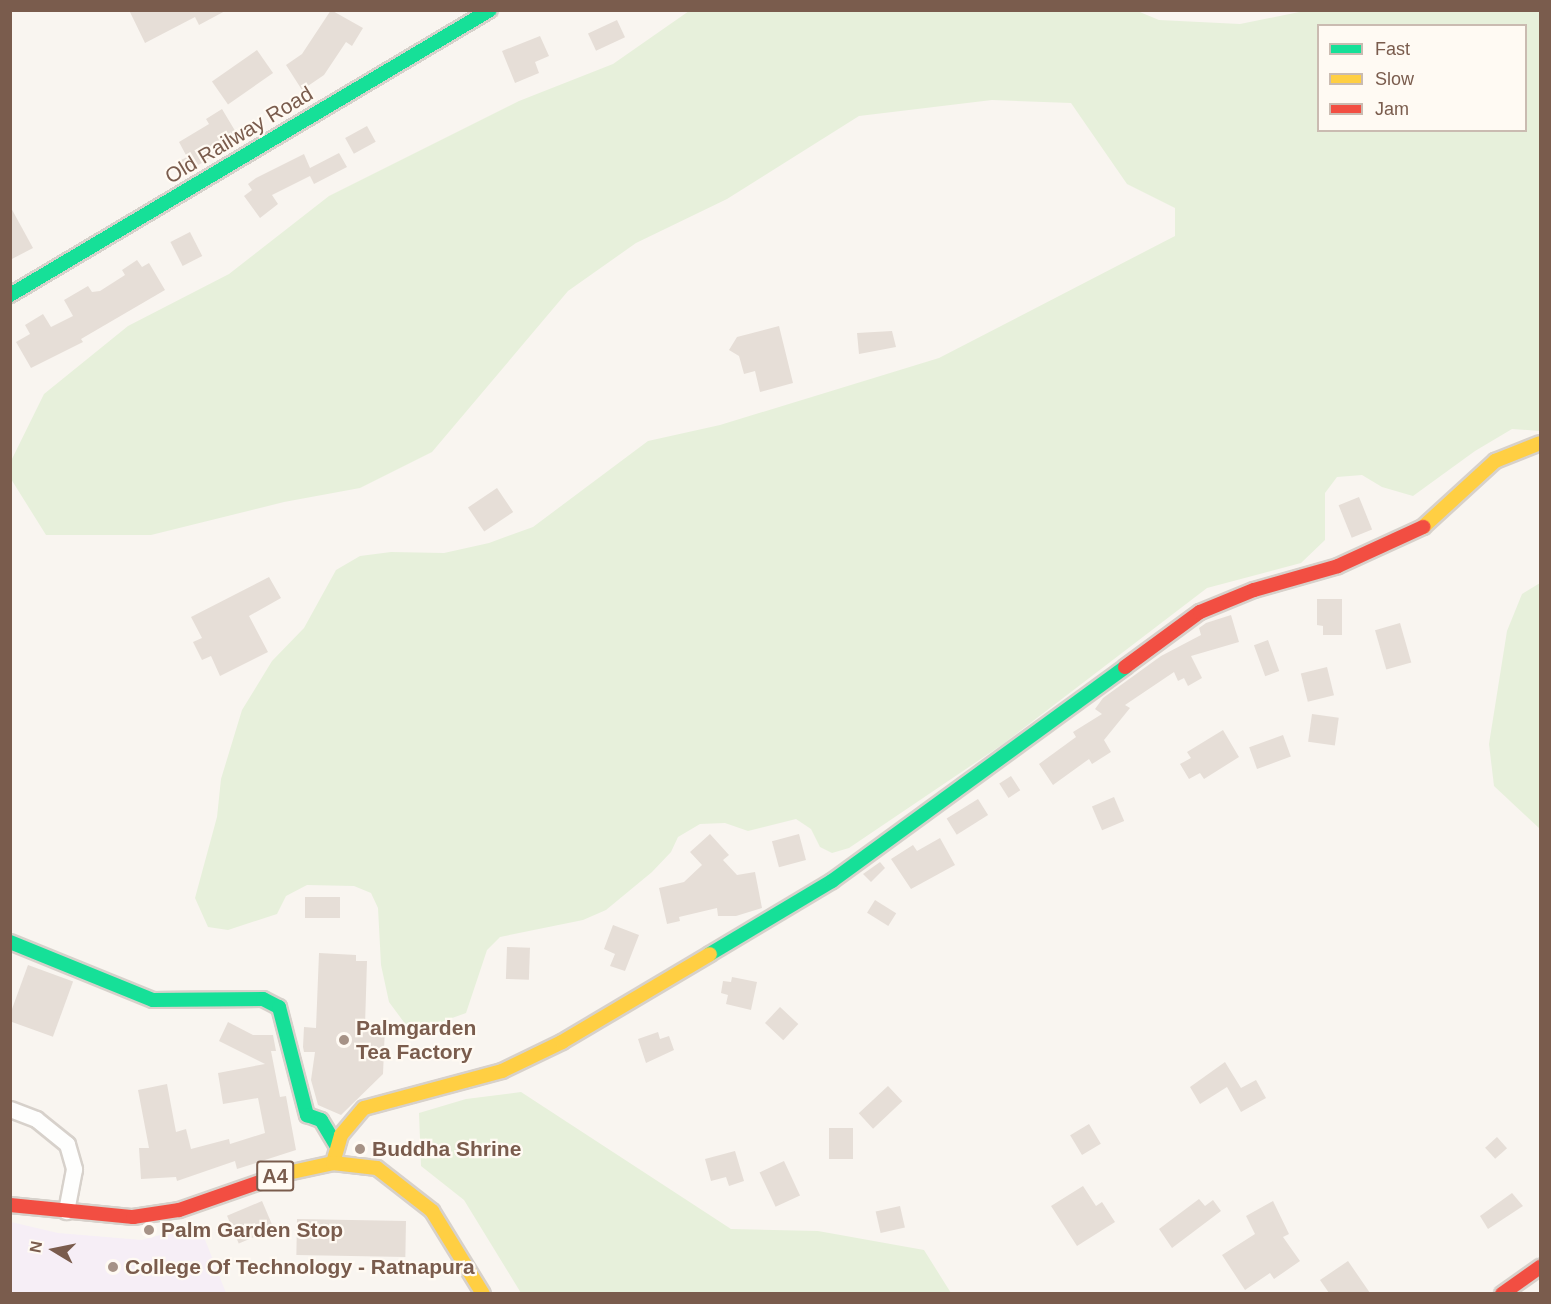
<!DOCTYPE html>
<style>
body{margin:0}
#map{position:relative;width:1551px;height:1304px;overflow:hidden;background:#f9f5f0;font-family:Arial,sans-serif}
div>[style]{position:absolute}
.education>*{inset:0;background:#f6eef6}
.green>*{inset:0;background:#e7f0db}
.building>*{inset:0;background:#e6ded7;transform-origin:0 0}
.roads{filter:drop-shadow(2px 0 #d7d1cb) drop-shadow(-2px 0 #d7d1cb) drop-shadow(0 2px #d7d1cb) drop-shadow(0 -2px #d7d1cb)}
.street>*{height:15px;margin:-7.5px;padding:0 7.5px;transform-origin:7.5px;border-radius:7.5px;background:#fefefd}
.fast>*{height:14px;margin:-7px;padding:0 7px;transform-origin:7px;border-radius:7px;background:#16e098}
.slow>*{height:14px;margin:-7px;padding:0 7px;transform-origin:7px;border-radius:7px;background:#ffcf43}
.jam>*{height:14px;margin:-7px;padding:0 7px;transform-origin:7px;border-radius:7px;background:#f24e42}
.dots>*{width:16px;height:16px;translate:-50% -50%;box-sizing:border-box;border:3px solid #fffaf3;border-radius:50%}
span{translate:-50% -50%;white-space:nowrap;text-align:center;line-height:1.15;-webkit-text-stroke:4.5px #fffaf3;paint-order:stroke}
.shield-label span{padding:2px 4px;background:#fffaf3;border:2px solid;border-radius:4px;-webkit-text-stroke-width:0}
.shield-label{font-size:20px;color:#7a5c4d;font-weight:700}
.street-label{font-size:21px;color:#7a5c4d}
.poi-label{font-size:21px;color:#7a5c4d;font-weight:700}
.left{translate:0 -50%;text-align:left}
.frame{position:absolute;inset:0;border:12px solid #7a5c4d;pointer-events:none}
.legend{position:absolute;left:1317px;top:24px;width:210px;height:108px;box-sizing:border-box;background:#fffaf3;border:2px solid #cabbb1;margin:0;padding:8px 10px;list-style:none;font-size:18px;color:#7a5c4d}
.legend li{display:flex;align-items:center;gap:12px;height:30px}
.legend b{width:30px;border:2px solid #cabbb1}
.north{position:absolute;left:24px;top:1220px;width:60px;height:60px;-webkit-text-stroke:4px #fffaf3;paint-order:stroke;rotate:280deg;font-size:16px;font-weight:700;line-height:24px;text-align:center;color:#7a5c4d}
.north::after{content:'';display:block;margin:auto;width:21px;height:27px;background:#7a5c4d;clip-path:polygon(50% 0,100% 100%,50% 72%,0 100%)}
</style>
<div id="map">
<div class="education">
<i style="clip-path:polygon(11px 1222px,58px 1233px,142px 1240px,185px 1228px,196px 1231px,204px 1237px,226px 1293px,11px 1293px)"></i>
</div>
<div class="green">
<i style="clip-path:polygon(evenodd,1135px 10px,1159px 20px,1240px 24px,1309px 10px,1540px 11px,1540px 431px,1512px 429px,1475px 451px,1413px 496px,1382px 487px,1362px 475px,1337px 477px,1325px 493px,1325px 540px,1301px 563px,1207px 588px,1003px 744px,849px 848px,832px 853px,820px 847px,811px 829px,796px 819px,748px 831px,725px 823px,700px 824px,678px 837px,671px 852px,652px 872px,606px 910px,583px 920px,500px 937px,487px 950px,466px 1013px,441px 1022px,406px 1025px,389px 1002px,381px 965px,378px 908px,371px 893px,354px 886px,307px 885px,286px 896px,277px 914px,228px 930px,208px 927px,195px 898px,217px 817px,221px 779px,242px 710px,272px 661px,304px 628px,336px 570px,360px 556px,391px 552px,444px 553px,489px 543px,533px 527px,648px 441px,720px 425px,939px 358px,1175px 236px,1175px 208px,1127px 184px,1071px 103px,992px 100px,859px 116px,727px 199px,636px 243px,568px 291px,432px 452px,360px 488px,284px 502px,151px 535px,46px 535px,11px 479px,10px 463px,44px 394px,128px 326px,229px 274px,329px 196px,519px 101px,613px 64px,689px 11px,1135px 10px,1318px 26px,1526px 26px,1526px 130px,1318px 130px,1318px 26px)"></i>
<i style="clip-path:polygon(1540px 583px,1540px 829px,1494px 786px,1489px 744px,1507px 631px,1522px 594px)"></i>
<i style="clip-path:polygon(521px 1092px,731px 1229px,818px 1231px,924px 1250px,951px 1293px,521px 1293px,464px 1200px,421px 1166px,419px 1113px,466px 1099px)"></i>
</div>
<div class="building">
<i style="clip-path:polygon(129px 10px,227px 10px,199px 25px,195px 17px,145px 43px)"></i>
<i style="clip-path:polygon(331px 10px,363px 28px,352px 46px,346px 42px,324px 75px,302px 90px,286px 65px,302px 54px)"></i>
<i style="left:617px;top:20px;width:19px;height:32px;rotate:65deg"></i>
<i style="clip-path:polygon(540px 36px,549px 56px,535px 62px,539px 73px,515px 83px,502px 51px)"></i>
<i style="left:257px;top:50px;width:28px;height:55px;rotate:55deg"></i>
<i style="clip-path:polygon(222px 109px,237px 134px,220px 143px,224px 150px,188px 171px,181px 160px,187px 157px,179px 142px,209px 124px,206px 119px)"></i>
<i style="left:367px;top:126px;width:18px;height:25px;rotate:61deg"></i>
<i style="clip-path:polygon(339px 153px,347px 167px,314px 184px,310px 176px,272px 195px,278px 204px,260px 218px,244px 196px,252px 190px,248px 184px,256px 178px,304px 154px,310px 168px)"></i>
<i style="clip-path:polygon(10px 206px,33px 248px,10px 260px)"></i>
<i style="left:190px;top:232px;width:27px;height:22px;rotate:63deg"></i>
<i style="clip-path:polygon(137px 260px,142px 267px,149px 263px,165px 290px,81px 339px,83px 342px,31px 368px,16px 342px,30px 334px,25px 325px,43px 314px,51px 327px,73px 316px,64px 300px,88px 286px,92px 292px,100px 291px,125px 275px,122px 270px)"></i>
<i style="clip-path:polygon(779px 326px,793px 383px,760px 392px,755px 371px,744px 374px,739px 356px,729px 350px,737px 337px)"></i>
<i style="clip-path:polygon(892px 331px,896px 347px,859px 354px,857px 333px)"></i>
<i style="left:497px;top:488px;width:29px;height:35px;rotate:56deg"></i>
<i style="left:1359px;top:497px;width:35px;height:22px;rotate:68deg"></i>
<i style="clip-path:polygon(269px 577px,281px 598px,249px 616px,268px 652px,220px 676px,211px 656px,202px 660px,193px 642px,202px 638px,191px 617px)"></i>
<i style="clip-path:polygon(1317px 599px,1342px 599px,1342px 635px,1323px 635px,1323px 626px,1317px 625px)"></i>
<i style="clip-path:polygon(1231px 615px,1239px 642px,1191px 656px,1202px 678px,1188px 686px,1184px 678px,1178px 681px,1174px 672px,1125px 705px,1130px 708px,1104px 740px,1111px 752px,1092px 764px,1089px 759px,1053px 785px,1039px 764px,1076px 737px,1073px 732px,1102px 714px,1095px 709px,1103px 698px,1161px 656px,1201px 635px,1199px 628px,1206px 623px)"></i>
<i style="left:1400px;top:623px;width:41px;height:26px;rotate:74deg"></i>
<i style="left:1268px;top:640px;width:33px;height:15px;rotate:70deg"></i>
<i style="left:1327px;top:667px;width:29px;height:27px;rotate:76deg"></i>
<i style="left:1312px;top:714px;width:27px;height:28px;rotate:8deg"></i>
<i style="clip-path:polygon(1223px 730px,1239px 757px,1204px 779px,1200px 773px,1189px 779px,1180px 764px,1191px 758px,1187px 752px)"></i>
<i style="left:1283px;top:735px;width:23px;height:36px;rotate:70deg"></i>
<i style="left:1011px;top:776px;width:17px;height:14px;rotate:57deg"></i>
<i style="left:1114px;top:797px;width:26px;height:24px;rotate:67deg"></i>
<i style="left:978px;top:799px;width:19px;height:37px;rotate:58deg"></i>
<i style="clip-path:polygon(710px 834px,729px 855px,723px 860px,737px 875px,755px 872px,762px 908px,736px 916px,718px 916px,717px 908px,679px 917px,680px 921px,667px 924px,659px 888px,684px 882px,702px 865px,690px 852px)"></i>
<i style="left:799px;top:834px;width:27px;height:28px;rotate:75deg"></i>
<i style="clip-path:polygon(940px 838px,955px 865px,911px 889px,891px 859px,913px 845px,917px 851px)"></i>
<i style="clip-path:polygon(880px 862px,885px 868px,871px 882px,863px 874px)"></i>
<i style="left:305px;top:897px;width:35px;height:21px"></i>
<i style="left:875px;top:900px;width:25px;height:15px;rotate:32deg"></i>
<i style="clip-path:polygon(613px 925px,639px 935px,625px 971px,610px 966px,615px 954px,604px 949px)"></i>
<i style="left:507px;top:947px;width:23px;height:32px;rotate:2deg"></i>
<i style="clip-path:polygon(319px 953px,356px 955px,356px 961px,367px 961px,365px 1026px,385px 1027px,383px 1074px,341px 1115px,318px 1105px,311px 1080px,315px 1052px,304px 1052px,303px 1047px,304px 1027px,316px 1028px)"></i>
<i style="left:28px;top:965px;width:48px;height:59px;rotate:20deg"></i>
<i style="clip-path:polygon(732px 977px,757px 982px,751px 1010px,726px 1004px,728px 995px,721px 993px,723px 981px,731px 982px)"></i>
<i style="left:780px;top:1007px;width:25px;height:22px;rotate:43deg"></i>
<i style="clip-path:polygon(228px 1022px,253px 1035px,273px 1035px,276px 1051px,271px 1051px,280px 1097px,286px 1096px,296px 1150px,237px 1169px,235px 1161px,177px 1181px,176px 1177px,141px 1179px,139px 1148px,149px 1148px,138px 1090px,167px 1084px,176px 1132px,186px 1129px,191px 1149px,229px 1139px,230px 1144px,265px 1133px,258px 1098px,223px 1104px,218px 1073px,265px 1064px,219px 1041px)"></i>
<i style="clip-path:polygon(658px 1032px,660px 1039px,669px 1036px,674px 1050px,646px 1063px,638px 1039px)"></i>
<i style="clip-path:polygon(1225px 1062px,1241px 1088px,1256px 1080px,1266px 1098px,1241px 1112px,1227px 1087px,1200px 1104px,1190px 1087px)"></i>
<i style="left:888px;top:1086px;width:21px;height:40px;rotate:47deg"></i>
<i style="left:1089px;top:1124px;width:23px;height:22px;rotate:59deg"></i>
<i style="left:829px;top:1128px;width:24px;height:31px"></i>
<i style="left:1497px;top:1137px;width:15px;height:16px;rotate:48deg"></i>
<i style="clip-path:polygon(735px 1151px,744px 1181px,729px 1186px,726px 1177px,711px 1181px,705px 1159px)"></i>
<i style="left:784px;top:1161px;width:38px;height:27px;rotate:65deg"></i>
<i style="clip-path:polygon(1083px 1186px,1096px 1206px,1102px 1202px,1115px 1222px,1077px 1246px,1051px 1206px)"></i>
<i style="clip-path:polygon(1512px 1193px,1523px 1206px,1488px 1229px,1480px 1216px)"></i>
<i style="clip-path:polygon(1199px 1199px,1205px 1206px,1213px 1200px,1221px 1211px,1172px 1248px,1159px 1229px)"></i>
<i style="left:262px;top:1201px;width:30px;height:38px;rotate:67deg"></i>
<i style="clip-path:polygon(1273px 1201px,1289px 1234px,1283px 1237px,1300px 1261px,1274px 1279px,1270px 1273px,1245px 1290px,1222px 1255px,1255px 1234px,1246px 1216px)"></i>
<i style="left:900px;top:1206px;width:22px;height:25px;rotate:77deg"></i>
<i style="left:297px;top:1219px;width:109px;height:36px;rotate:1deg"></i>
<i style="clip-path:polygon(1348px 1261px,1370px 1293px,1329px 1293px,1320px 1280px)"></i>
</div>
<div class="roads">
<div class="street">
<i style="left:10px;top:1109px;width:28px;rotate:21deg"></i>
<i style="left:36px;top:1119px;width:40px;rotate:39deg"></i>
<i style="left:67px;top:1144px;width:26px;rotate:74deg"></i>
<i style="left:74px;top:1169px;width:43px;rotate:100.8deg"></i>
</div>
<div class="fast">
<i style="left:10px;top:295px;width:558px;rotate:-30.7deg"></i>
<i style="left:10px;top:942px;width:154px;rotate:22.1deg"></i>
<i style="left:153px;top:1000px;width:110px;rotate:-0.5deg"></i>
<i style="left:263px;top:999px;width:18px;rotate:27deg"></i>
<i style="left:279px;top:1007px;width:112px;rotate:75.5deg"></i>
<i style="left:307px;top:1115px;width:15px;rotate:20deg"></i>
<i style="left:321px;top:1120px;width:31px;rotate:59deg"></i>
<i style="left:710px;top:954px;width:142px;rotate:-30.9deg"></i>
<i style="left:832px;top:881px;width:363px;rotate:-36.1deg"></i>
</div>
<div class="slow">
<i style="left:1423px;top:527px;width:98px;rotate:-42.5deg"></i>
<i style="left:1495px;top:461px;width:48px;rotate:-21.8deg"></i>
<i style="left:333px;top:1163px;width:29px;rotate:-74deg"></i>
<i style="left:341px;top:1135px;width:35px;rotate:-50deg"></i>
<i style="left:364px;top:1108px;width:143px;rotate:-15deg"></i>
<i style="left:502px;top:1071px;width:67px;rotate:-25.8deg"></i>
<i style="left:562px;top:1042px;width:172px;rotate:-30.7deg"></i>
<i style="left:283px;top:1174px;width:51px;rotate:-12.4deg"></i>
<i style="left:333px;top:1163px;width:44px;rotate:6.5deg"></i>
<i style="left:377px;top:1168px;width:70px;rotate:38deg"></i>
<i style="left:432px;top:1211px;width:97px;rotate:58.4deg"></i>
</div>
<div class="jam">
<i style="left:1125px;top:667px;width:93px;rotate:-36.3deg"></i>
<i style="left:1200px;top:612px;width:58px;rotate:-22.2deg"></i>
<i style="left:1254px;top:590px;width:87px;rotate:-15.9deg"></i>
<i style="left:1338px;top:566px;width:94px;rotate:-24.6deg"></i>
<i style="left:10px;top:1205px;width:124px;rotate:5.6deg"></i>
<i style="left:133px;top:1217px;width:47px;rotate:-8.7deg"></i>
<i style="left:179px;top:1210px;width:110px;rotate:-19.1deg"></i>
<i style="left:1502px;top:1294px;width:47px;rotate:-35.4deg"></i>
</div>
</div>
<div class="dots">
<i style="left:344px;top:1040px;background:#a69286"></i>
<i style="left:360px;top:1149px;background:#a69286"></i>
<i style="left:149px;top:1230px;background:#a69286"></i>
<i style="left:113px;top:1267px;background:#a69286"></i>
</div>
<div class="shield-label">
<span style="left:275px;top:1176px">A4</span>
</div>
<div class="street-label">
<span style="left:239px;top:135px;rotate:-31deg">Old Railway Road</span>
</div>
<div class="poi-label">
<span class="left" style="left:356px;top:1040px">Palmgarden<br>Tea Factory</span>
<span class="left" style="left:372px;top:1149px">Buddha Shrine</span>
<span class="left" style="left:161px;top:1230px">Palm Garden Stop</span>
<span class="left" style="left:125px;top:1267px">College Of Technology - Ratnapura</span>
</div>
<div class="frame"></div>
<ul class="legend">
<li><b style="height:8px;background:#16e098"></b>Fast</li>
<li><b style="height:8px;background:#ffcf43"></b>Slow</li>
<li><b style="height:8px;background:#f24e42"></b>Jam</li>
</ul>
<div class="north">N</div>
</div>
